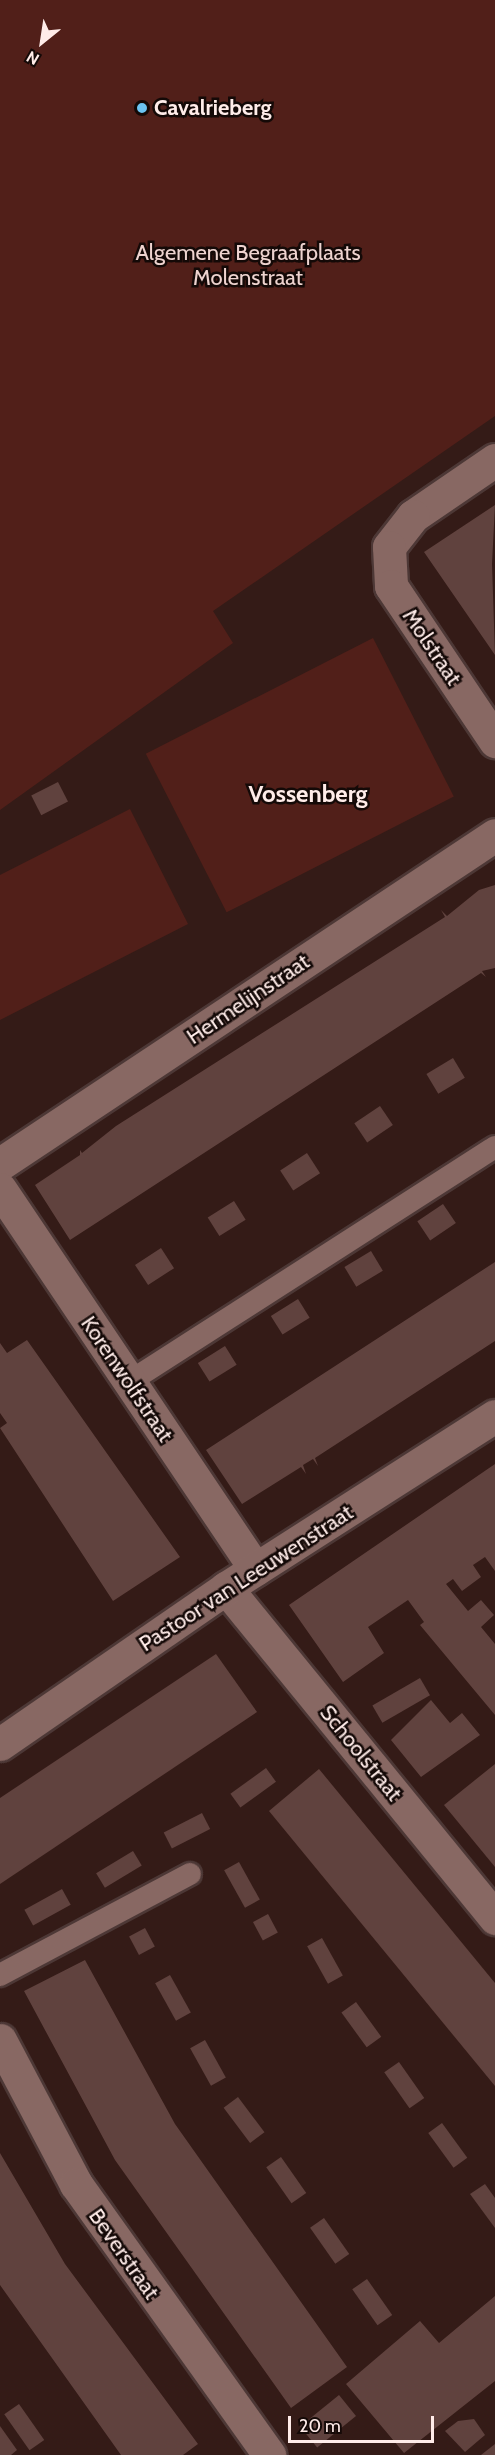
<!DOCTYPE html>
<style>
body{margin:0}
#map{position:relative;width:495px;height:2455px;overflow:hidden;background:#341b17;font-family:Cabin,sans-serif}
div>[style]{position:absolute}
.green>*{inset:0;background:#511f19;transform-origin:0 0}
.building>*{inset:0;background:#60423e;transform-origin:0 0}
.roads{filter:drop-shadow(2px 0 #4d3836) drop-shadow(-2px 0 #4d3836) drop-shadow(0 2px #4d3836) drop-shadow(0 -2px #4d3836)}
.lane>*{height:22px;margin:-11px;padding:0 11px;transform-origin:11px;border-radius:11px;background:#886863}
.street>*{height:33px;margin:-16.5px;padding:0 16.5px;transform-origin:16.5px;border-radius:16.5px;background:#886863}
.dots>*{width:16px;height:16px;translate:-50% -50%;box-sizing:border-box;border:3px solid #140907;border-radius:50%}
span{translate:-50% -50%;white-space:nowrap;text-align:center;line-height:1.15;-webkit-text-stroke:5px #140907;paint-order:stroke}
.poi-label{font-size:22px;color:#ffece9;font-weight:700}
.left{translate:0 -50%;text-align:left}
.park-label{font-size:22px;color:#eed3cf}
.street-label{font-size:22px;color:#ffece9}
.neighbourhood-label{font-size:24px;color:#ffece9;font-weight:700}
.north{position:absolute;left:12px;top:12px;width:60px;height:60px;-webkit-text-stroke:4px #140907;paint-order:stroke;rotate:210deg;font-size:16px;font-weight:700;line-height:24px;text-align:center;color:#ffece9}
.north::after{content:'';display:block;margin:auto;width:21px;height:27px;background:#ffece9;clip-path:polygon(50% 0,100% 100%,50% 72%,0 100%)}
.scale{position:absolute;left:288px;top:2416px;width:146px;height:27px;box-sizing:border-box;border:3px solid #ffece9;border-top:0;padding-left:8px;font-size:18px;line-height:21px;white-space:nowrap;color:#ffece9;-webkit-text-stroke:4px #140907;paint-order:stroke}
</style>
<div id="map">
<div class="green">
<i style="clip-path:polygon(0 0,495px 0,495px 416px,213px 611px,233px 643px,0 810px)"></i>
<i style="left:373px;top:638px;width:178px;height:255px;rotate:63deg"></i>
<i style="clip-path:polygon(130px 809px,188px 924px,0 1020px,0 875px)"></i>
</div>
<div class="building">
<i style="clip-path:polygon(495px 505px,492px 564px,495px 655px,424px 552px)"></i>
<i style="left:58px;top:782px;width:22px;height:30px;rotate:63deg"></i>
<i style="clip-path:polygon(495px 885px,495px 968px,482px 971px,486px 977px,481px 973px,70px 1240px,35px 1185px,80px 1155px,80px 1150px,82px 1153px,116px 1126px,445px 917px,441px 910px,447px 916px,479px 890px)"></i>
<i style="left:453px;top:1058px;width:23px;height:31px;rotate:59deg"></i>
<i style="left:380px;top:1106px;width:23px;height:31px;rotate:56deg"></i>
<i style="left:307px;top:1153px;width:24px;height:32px;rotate:57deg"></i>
<i style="left:234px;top:1201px;width:22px;height:31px;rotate:58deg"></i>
<i style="left:443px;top:1204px;width:23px;height:31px;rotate:56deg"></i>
<i style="left:161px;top:1248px;width:24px;height:31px;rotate:57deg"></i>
<i style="left:371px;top:1251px;width:23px;height:31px;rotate:59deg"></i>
<i style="clip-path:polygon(495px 1262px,495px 1341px,315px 1458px,318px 1466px,313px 1459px,303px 1465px,306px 1474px,301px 1467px,242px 1504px,206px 1450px)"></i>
<i style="left:298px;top:1299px;width:22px;height:32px;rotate:58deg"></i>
<i style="clip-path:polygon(27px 1340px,180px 1557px,113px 1601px,0 1428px,7px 1423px,0 1413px,0 1343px,7px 1353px)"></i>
<i style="left:225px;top:1346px;width:22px;height:32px;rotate:58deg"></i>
<i style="clip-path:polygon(495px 1464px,495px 1571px,485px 1557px,473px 1565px,481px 1577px,462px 1591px,453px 1579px,446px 1584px,468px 1611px,481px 1600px,494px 1615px,481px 1627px,495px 1644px,495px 1715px,420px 1625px,424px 1622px,408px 1600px,368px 1627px,384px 1653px,343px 1682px,289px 1605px)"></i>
<i style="clip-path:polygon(216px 1654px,257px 1712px,0 1884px,0 1798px)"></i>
<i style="left:420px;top:1678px;width:20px;height:55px;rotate:60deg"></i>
<i style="clip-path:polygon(431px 1700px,450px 1723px,462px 1713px,480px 1735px,421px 1777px,391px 1740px)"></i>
<i style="clip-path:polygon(495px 1764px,495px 1867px,444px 1805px)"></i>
<i style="left:266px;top:1768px;width:17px;height:44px;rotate:54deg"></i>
<i style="clip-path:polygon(319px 1769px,495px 1983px,495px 2086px,269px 1811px)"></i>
<i style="left:202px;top:1813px;width:18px;height:43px;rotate:63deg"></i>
<i style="left:133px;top:1851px;width:17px;height:43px;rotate:59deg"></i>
<i style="left:239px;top:1862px;width:43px;height:17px;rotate:61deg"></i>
<i style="left:62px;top:1889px;width:18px;height:43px;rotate:61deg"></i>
<i style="left:268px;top:1914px;width:21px;height:17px;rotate:62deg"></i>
<i style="left:145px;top:1928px;width:21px;height:18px;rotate:62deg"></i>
<i style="left:322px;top:1938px;width:43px;height:17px;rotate:61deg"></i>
<i style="clip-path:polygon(85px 1960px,175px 2124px,347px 2367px,291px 2408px,115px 2160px,24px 1991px)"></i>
<i style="left:170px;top:1975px;width:43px;height:17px;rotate:61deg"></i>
<i style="left:356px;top:2002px;width:43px;height:18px;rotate:54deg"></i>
<i style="left:205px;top:2040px;width:43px;height:17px;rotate:61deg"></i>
<i style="left:399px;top:2062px;width:44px;height:18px;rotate:55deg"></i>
<i style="left:238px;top:2097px;width:44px;height:18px;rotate:53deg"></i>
<i style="left:442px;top:2123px;width:43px;height:17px;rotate:54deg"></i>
<i style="clip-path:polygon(0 2153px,65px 2264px,198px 2444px,183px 2455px,121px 2455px,0 2285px)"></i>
<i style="left:281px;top:2157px;width:44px;height:18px;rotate:55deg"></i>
<i style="clip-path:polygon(485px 2184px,495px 2198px,495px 2228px,470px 2194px)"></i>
<i style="left:324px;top:2218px;width:44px;height:17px;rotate:55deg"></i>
<i style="left:367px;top:2279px;width:44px;height:18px;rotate:55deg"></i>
<i style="clip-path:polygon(495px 2296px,495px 2381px,404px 2453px,346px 2384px,420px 2321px,439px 2343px)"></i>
<i style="left:339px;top:2395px;width:27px;height:50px;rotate:51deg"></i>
<i style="left:19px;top:2404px;width:44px;height:18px;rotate:55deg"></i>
<i style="clip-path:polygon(474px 2419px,485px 2435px,465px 2452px,445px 2431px,458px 2421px)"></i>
<i style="clip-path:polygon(0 2426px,17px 2450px,11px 2455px,0 2455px)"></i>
<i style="clip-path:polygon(495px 2444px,495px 2455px,481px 2455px)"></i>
</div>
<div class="roads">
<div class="lane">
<i style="left:129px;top:1382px;width:435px;rotate:-32.7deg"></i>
<i style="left:0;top:1975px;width:215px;rotate:-28deg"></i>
</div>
<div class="street">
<i style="left:495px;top:460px;width:99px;rotate:145.7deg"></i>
<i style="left:413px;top:516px;width:39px;rotate:128deg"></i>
<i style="left:389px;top:547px;width:39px;rotate:87deg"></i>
<i style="left:391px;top:586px;width:187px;rotate:56.1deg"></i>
<i style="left:0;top:1164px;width:594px;rotate:-33.61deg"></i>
<i style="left:0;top:1189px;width:458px;rotate:56.1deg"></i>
<i style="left:226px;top:1588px;width:426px;rotate:50.8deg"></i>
<i style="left:0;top:1744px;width:275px;rotate:-34.6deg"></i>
<i style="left:226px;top:1588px;width:319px;rotate:-32.6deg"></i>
<i style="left:0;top:2040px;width:163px;rotate:62.2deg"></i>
<i style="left:76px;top:2184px;width:333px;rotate:54.5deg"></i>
</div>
</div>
<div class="dots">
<i style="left:142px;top:108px;background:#6cc3f2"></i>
</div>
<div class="poi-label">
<span class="left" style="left:154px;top:108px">Cavalrieberg</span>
</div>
<div class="park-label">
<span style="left:248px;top:265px">Algemene Begraafplaats<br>Molenstraat</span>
</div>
<div class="street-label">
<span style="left:432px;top:647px;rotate:56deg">Molstraat</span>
<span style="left:248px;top:999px;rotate:-34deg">Hermelijnstraat</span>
<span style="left:127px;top:1379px;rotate:56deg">Korenwolfstraat</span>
<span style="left:246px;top:1578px;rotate:-33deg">Pastoor van Leeuwenstraat</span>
<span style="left:361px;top:1753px;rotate:51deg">Schoolstraat</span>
<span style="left:124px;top:2254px;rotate:55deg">Beverstraat</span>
</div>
<div class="neighbourhood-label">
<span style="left:308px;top:794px">Vossenberg</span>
</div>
<div class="north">N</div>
<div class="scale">20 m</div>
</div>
